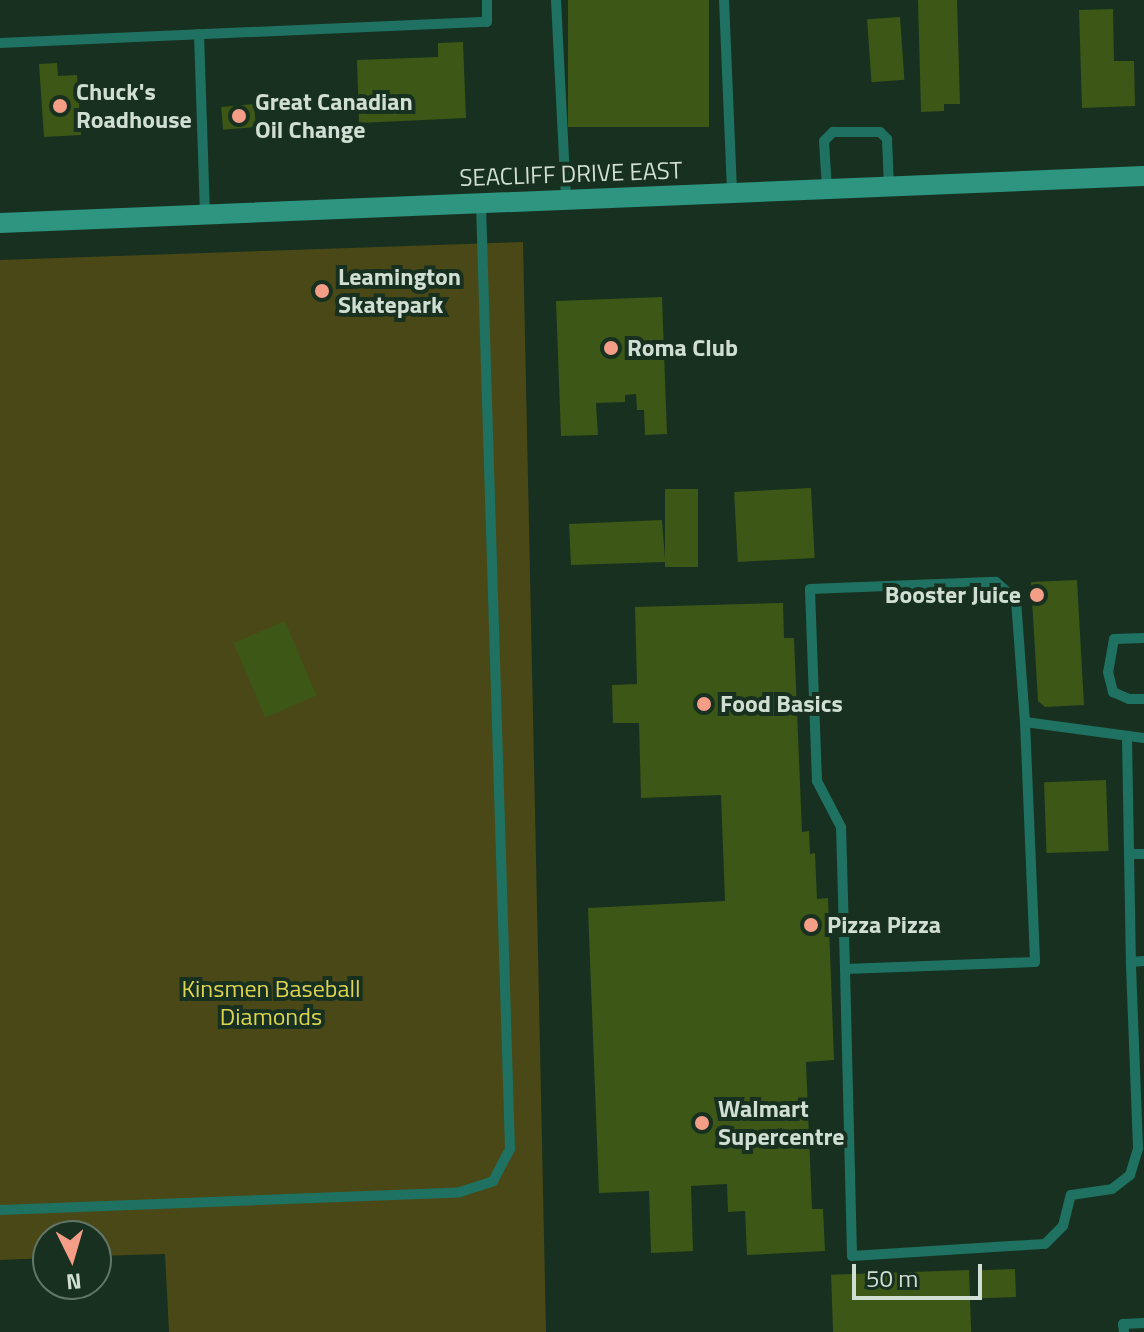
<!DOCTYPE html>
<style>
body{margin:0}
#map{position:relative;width:1144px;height:1332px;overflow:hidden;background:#183020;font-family:"Titillium Web",sans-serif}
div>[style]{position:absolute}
.green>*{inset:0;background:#4a4816}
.building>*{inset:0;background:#3c5716;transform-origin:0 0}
.lane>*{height:10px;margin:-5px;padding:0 5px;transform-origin:5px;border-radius:5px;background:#1f7161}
.secondary>*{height:20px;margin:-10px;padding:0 10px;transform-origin:10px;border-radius:10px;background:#2d9580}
.dots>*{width:22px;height:22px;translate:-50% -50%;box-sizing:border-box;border:4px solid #183020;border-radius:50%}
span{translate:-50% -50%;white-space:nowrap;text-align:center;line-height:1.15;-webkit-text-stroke:8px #183020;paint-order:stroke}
.poi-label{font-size:24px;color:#d0ded3;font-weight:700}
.left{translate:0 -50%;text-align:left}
.right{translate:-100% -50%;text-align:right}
.street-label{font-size:24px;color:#d0ded3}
.park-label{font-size:24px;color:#dcd450}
.north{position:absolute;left:32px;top:1220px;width:80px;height:80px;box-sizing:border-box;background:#183020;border:2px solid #627668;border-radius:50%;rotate:175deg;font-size:22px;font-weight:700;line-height:32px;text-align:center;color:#d0ded3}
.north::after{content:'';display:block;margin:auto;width:28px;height:36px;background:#f49e87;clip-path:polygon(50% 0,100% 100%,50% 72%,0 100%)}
.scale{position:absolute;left:852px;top:1264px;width:130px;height:36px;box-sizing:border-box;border:4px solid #d0ded3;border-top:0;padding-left:10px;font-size:24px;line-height:28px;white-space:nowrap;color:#d0ded3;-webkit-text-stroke:6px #183020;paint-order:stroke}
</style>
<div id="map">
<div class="green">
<i style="clip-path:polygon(523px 242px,546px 1332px,169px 1332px,165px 1254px,96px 1256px,96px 1236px,48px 1236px,48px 1258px,0 1260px,0 260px)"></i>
</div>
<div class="building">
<i style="left:568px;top:0;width:141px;height:127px"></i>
<i style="clip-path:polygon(918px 0,957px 0,960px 104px,944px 104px,944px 111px,921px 112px)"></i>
<i style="clip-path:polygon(1113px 9px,1114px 61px,1134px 61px,1135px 106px,1082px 108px,1079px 10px)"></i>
<i style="left:900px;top:17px;width:63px;height:33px;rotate:86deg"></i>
<i style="clip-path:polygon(463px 42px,466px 118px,359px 123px,357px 60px,438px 57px,438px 43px)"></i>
<i style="clip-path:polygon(57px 63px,58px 76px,77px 75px,81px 135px,44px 137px,39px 64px)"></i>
<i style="left:254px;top:104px;width:23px;height:33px;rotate:85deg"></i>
<i style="clip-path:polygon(662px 297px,667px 434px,645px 435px,644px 410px,637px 410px,636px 394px,625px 395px,625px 402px,596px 403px,598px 435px,561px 436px,556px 301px)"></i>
<i style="left:811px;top:488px;width:70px;height:77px;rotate:87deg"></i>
<i style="clip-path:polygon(665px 489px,698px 489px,698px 567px,665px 567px,665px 562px,571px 565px,569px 524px,662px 520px,665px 559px)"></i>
<i style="clip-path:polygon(1077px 580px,1084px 705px,1045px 707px,1038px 701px,1031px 582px)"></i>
<i style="clip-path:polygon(783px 603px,784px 638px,794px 638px,802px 832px,809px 831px,810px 854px,815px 853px,817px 899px,828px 898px,834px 1060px,806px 1062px,812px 1209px,823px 1209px,825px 1251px,747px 1255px,745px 1211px,728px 1212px,727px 1184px,691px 1186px,693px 1251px,651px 1253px,649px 1191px,599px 1193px,588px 908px,725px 901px,721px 795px,641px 798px,639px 723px,613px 723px,612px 685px,637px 684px,635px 607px)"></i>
<i style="left:285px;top:621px;width:81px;height:56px;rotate:67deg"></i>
<i style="left:1106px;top:780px;width:71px;height:62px;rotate:88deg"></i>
<i style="left:1015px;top:1269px;width:28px;height:35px;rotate:88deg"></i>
<i style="left:969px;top:1270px;width:62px;height:138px;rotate:88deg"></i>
</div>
<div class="lane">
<i style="left:556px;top:0;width:200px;rotate:87.1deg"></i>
<i style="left:724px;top:0;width:193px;rotate:87.6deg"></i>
<i style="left:199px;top:34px;width:181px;rotate:88.1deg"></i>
<i style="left:0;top:43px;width:487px;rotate:-2.5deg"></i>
<i style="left:487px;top:22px;width:22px;rotate:-90deg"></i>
<i style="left:827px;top:189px;width:48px;rotate:-93.6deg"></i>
<i style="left:824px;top:141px;width:13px;rotate:-45deg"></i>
<i style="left:833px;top:132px;width:47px"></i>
<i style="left:880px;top:132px;width:10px;rotate:45deg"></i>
<i style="left:887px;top:139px;width:47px;rotate:87.6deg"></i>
<i style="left:996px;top:582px;width:27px;rotate:42deg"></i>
<i style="left:1016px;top:600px;width:122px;rotate:85.8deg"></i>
<i style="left:1025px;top:722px;width:240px;rotate:87.6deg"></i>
<i style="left:1035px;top:962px;width:190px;rotate:177.9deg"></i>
<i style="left:845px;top:969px;width:142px;rotate:-91.6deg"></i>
<i style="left:841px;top:827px;width:52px;rotate:-117.6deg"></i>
<i style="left:817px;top:781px;width:192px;rotate:-92.1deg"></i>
<i style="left:810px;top:589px;width:186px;rotate:-2.2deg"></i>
<i style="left:1144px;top:638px;width:30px;rotate:178deg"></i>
<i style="left:1114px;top:639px;width:34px;rotate:100deg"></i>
<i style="left:1108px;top:672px;width:21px;rotate:76deg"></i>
<i style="left:1113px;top:692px;width:17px;rotate:24deg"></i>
<i style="left:1129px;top:699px;width:15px"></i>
<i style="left:1025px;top:722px;width:120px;rotate:7.7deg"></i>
<i style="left:1127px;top:738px;width:224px;rotate:89deg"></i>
<i style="left:1129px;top:854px;width:15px"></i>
<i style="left:845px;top:969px;width:287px;rotate:88.6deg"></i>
<i style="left:852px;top:1256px;width:193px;rotate:-3.6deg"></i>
<i style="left:1045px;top:1244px;width:25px;rotate:-45deg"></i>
<i style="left:1063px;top:1226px;width:32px;rotate:-76deg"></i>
<i style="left:1071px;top:1195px;width:41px;rotate:-8.3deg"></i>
<i style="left:1112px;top:1189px;width:23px;rotate:-38deg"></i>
<i style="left:1130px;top:1175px;width:28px;rotate:-73deg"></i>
<i style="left:1138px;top:1148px;width:186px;rotate:-92.2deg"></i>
<i style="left:1131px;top:962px;width:13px;rotate:-4deg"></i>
<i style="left:1px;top:1210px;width:459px;rotate:-2.2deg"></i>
<i style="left:460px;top:1192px;width:35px;rotate:-18deg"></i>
<i style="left:493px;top:1181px;width:36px;rotate:-62deg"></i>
<i style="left:510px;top:1149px;width:945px;rotate:-91.76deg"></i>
<i style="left:1124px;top:1332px;width:8px;rotate:-97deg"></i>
<i style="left:1123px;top:1324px;width:21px;rotate:-3deg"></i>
</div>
<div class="secondary">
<i style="left:0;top:223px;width:1145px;rotate:-2.35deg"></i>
</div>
<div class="dots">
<i style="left:60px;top:106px;background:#f49e87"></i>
<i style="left:239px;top:116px;background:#f49e87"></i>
<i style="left:322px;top:291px;background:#f49e87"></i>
<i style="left:611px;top:348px;background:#f49e87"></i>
<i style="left:1037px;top:595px;background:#f49e87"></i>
<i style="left:704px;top:704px;background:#f49e87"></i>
<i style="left:811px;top:925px;background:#f49e87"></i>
<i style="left:702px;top:1123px;background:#f49e87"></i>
</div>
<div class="poi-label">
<span class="left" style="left:76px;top:106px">Chuck's<br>Roadhouse</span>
<span class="left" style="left:255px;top:116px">Great Canadian<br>Oil Change</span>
<span class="left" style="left:338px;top:291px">Leamington<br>Skatepark</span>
<span class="left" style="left:627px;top:348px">Roma Club</span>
<span class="right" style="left:1021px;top:595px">Booster Juice</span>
<span class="left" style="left:720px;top:704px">Food Basics</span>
<span class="left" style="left:827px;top:925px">Pizza Pizza</span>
<span class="left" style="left:718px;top:1123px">Walmart<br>Supercentre</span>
</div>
<div class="street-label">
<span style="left:571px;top:174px;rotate:-2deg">SEACLIFF DRIVE EAST</span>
</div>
<div class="park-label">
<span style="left:271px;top:1003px">Kinsmen Baseball<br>Diamonds</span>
</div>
<div class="north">N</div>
<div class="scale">50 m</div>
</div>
